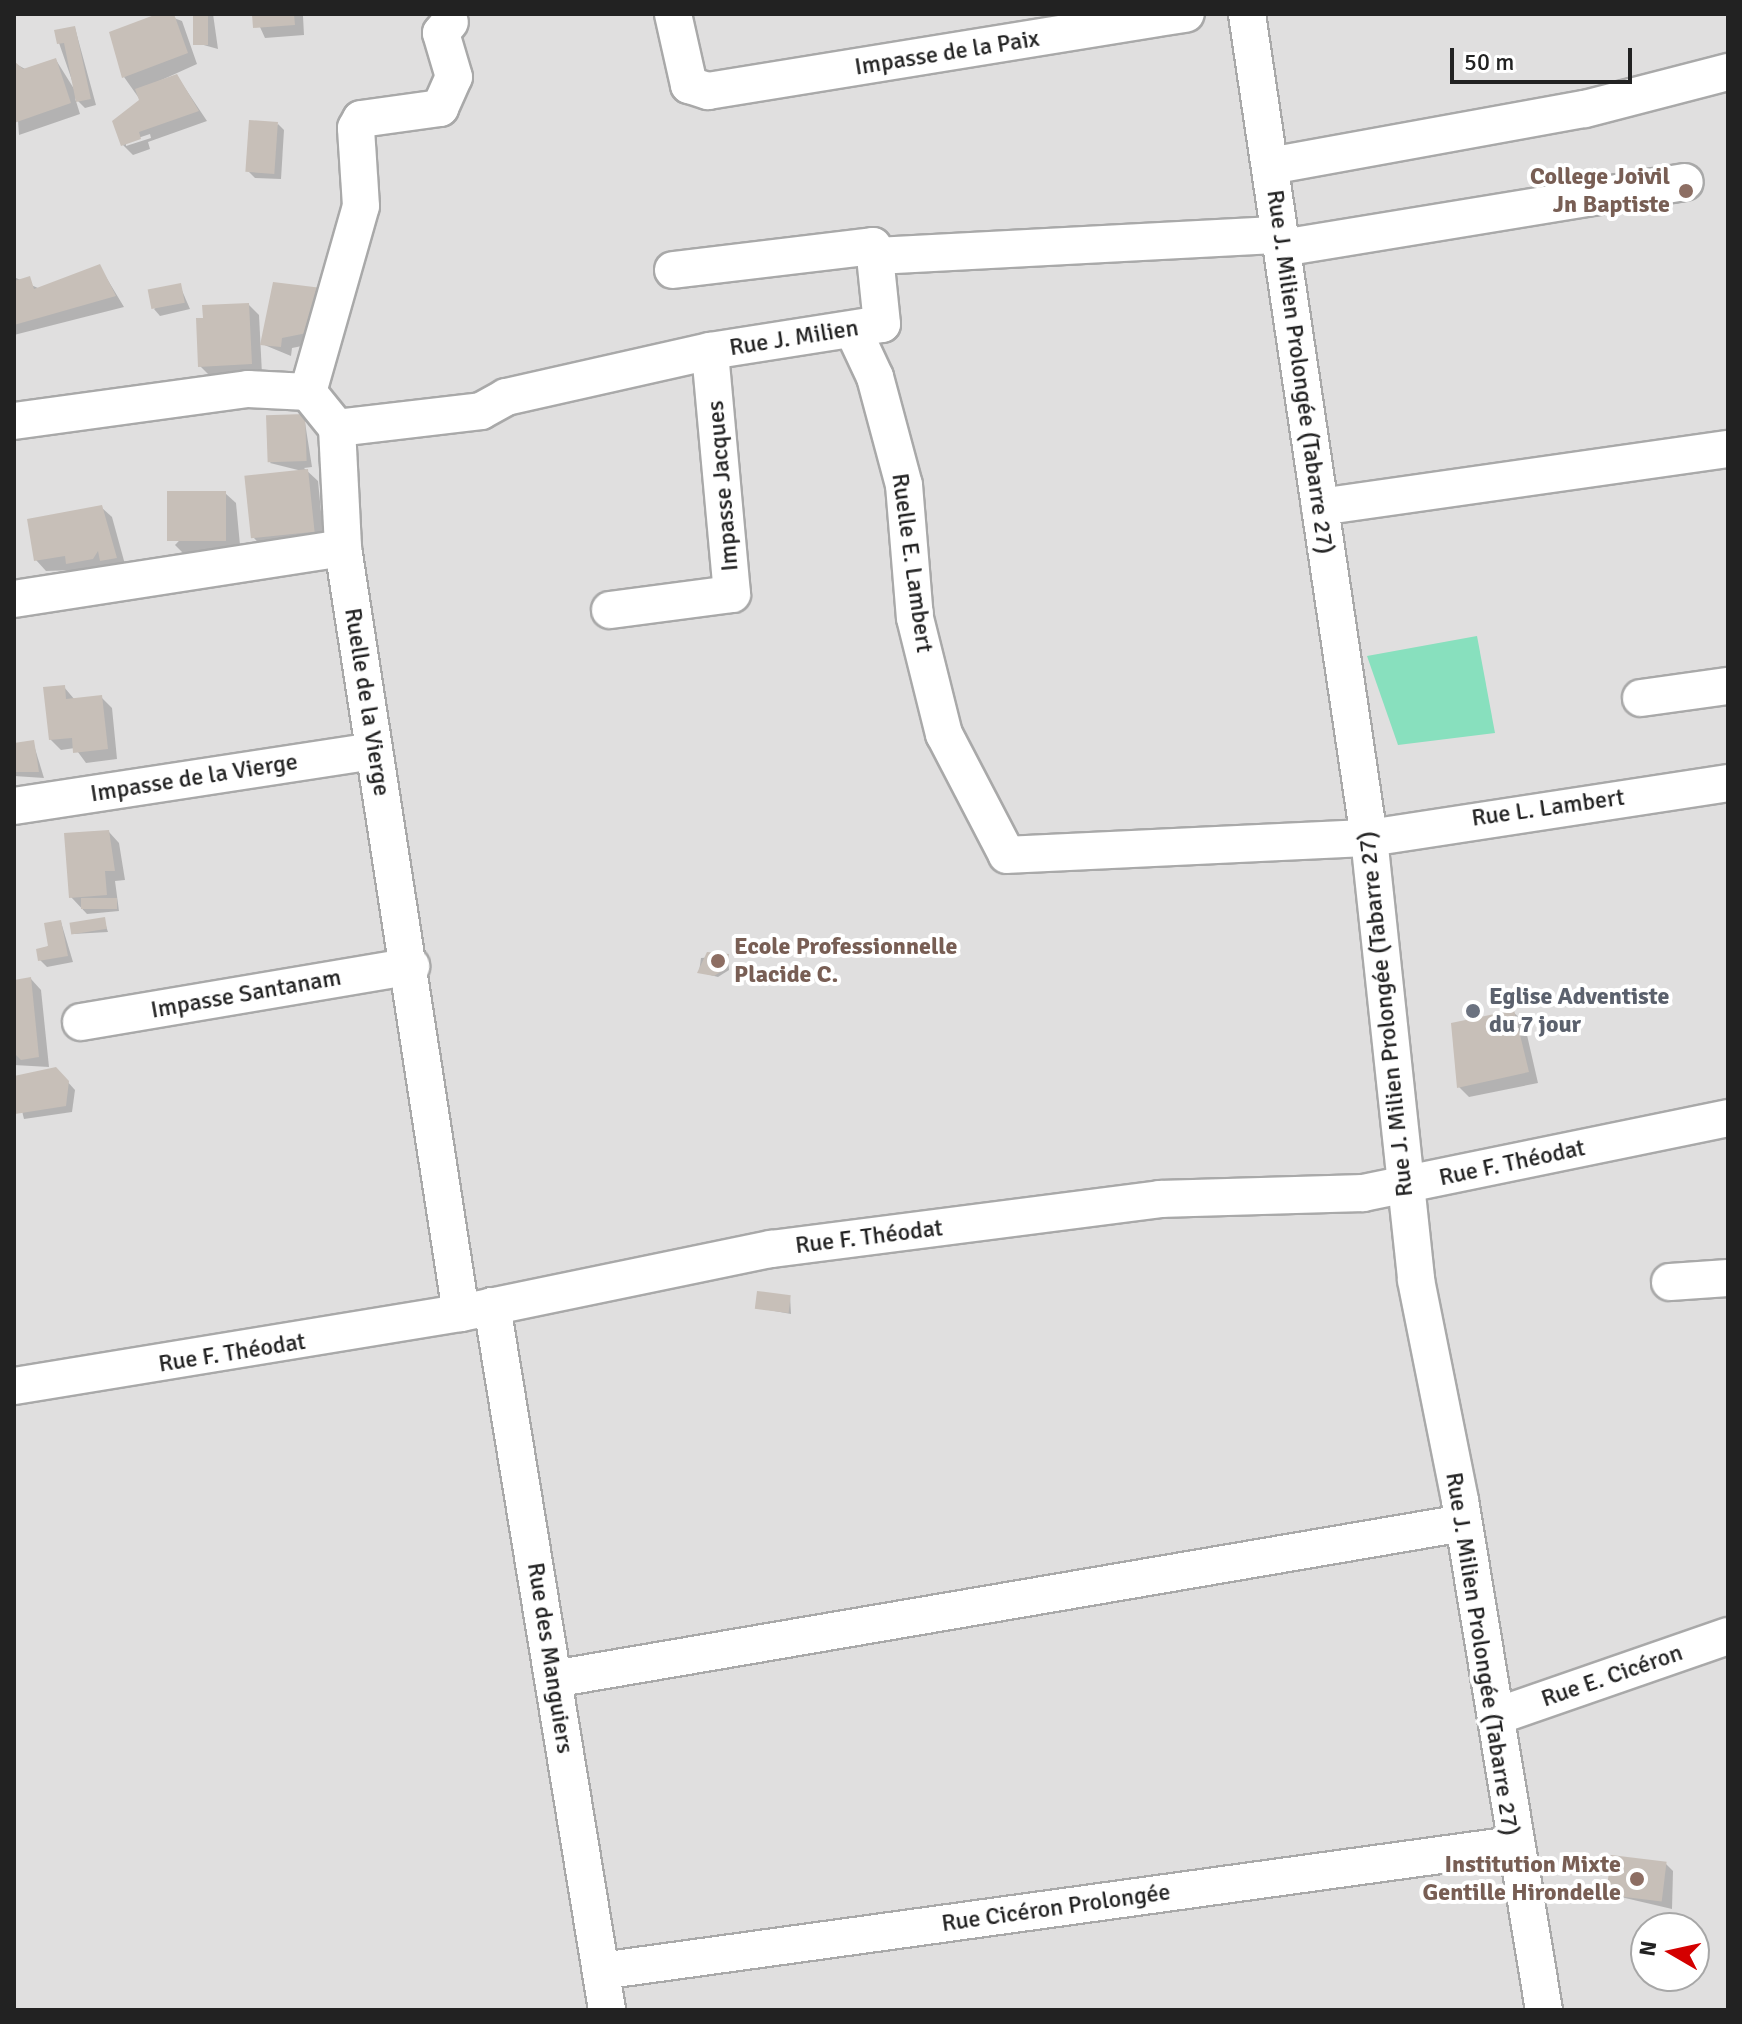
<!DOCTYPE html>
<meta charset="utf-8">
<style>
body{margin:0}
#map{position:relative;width:1742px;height:2024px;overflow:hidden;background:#f2efe9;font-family:Signika,sans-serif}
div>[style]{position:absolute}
.residential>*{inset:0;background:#e0dfdf}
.pitch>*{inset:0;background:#88e0be}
.shadow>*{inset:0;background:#0003}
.building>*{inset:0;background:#c7bfb8;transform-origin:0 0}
.roads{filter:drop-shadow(2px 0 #a9a9a9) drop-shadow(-2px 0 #a9a9a9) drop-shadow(0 2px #a9a9a9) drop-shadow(0 -2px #a9a9a9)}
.minor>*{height:36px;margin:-18px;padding:0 18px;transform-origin:18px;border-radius:18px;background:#fff}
.dots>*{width:22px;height:22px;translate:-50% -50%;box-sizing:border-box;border:4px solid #fff;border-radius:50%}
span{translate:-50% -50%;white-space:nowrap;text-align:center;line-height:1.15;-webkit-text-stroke:8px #fff;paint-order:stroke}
.street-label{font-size:24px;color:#222}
.education-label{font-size:24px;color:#785e54;font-weight:700}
.right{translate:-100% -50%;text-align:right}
.left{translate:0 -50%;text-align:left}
.worship-label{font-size:24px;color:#5b616d;font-weight:700}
.frame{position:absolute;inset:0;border:16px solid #222;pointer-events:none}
.north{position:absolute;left:1630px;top:1912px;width:80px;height:80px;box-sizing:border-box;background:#fff;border:2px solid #a7a7a7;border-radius:50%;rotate:279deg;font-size:22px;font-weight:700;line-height:32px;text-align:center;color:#222}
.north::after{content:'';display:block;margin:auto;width:28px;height:36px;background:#d40000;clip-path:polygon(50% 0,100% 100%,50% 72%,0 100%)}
.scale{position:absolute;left:1450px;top:48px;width:182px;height:36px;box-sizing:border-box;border:4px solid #222;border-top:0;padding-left:10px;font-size:24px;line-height:28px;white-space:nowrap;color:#222;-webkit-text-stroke:6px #fff;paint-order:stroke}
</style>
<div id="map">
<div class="residential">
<i style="clip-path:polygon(evenodd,14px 14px,1728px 14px,1728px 2010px,14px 2010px,14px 14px,1646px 1928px,1694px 1928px,1694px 1976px,1646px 1976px,1646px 1928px)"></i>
</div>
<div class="pitch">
<i style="clip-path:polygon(1477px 636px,1495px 733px,1398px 745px,1367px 656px)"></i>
</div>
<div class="shadow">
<i style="clip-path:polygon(evenodd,163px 14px,182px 21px,197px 64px,146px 87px,177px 76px,207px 121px,148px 142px,150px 149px,133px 155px,123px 145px,141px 101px,124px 77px,163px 14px,150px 134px,151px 138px,126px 146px,126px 142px,150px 134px)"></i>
<i style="clip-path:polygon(195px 14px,213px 14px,218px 49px,200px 44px)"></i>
<i style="clip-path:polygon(254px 14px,316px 14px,316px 15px,303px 16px,304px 35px,265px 38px)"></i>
<i style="clip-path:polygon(75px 28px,96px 105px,85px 108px,75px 98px,80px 114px,19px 135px,14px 63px,27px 70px,56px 60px,76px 92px,59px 43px)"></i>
<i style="clip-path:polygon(278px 124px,284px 130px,281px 179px,255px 178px,248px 171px)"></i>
<i style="clip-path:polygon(100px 267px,124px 307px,14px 335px,14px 277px,40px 289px)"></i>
<i style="clip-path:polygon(274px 284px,327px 341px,292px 348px,291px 356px,262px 344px)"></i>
<i style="clip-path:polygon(180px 286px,190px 309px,160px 316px,154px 309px)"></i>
<i style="clip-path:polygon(249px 305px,259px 315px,262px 374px,210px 376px,200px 366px)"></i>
<i style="clip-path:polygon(304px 416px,312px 467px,304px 468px,318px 481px,324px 542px,264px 549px,254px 538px,302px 471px,270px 463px)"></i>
<i style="clip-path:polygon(225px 493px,236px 503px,240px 545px,185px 555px,175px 545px)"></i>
<i style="clip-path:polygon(101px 507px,112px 517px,126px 568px,46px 571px,36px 560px)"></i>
<i style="clip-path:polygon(64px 687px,75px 700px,101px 697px,112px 708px,117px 759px,86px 763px,75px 748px,61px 750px,50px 739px)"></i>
<i style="clip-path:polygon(33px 742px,44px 778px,14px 776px,14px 745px)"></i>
<i style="clip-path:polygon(109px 832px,119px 843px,125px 880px,115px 881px,119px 911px,87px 914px,71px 897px)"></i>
<i style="clip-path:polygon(104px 920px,108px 932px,73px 934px)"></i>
<i style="clip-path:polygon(61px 922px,73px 962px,47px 967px,40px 960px)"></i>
<i style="clip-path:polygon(728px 956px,729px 970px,718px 977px,699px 972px,701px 958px)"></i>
<i style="clip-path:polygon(31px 979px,41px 990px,49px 1067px,14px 1065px,14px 982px)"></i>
<i style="clip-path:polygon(1513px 1012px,1524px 1022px,1538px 1083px,1469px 1097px,1459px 1087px)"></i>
<i style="clip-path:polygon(56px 1069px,75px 1090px,72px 1112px,24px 1119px,14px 1078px)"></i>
<i style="clip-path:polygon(790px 1297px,791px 1314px,758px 1308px)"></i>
<i style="clip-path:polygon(1666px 1864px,1673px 1871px,1672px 1909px,1608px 1894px)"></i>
</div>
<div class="building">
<i style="clip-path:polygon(157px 14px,174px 14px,188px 53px,122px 78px,109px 32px)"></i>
<i style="left:193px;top:14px;width:15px;height:31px"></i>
<i style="clip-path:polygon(252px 14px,294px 14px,295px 25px,253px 28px)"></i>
<i style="clip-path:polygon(75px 26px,91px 99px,76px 102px,64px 43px,57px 44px,54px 30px)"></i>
<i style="clip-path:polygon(56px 58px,71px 103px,14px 123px,14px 61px,23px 69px)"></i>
<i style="clip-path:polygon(177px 74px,199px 111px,139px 132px,141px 139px,121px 146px,112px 121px,139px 100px,135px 89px)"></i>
<i style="left:249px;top:120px;width:29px;height:52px;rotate:4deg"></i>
<i style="clip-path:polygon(100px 264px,116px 296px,14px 325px,14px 281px,30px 276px,34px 289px)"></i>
<i style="clip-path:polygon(273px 282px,322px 288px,317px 331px,282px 338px,281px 347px,260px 345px)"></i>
<i style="left:181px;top:283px;width:20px;height:34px;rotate:79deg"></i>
<i style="clip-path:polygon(249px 303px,252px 364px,198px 367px,196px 318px,203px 318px,202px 305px)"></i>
<i style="left:305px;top:414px;width:47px;height:39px;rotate:88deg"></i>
<i style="left:308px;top:469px;width:63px;height:64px;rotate:84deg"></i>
<i style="left:226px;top:491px;width:50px;height:59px;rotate:90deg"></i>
<i style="clip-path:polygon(102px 505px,117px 558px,100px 561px,98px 551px,93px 559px,66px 564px,65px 556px,34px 561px,27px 519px)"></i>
<i style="clip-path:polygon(65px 685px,66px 699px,102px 695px,108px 749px,73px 753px,72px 738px,49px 740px,43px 687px)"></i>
<i style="clip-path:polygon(34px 740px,39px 772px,14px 772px,14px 743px)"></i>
<i style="clip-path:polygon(109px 830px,115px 871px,105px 871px,107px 895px,69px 898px,64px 833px)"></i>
<i style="left:117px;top:898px;width:11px;height:36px;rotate:90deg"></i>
<i style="left:105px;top:917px;width:12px;height:36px;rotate:81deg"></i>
<i style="clip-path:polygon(61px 920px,68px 956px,38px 961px,36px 949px,48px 946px,44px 923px)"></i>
<i style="clip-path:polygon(707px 952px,729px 954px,727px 968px,714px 976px,697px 973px)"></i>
<i style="clip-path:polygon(31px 977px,39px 1057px,21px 1060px,14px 1053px,14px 980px)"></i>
<i style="clip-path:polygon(1514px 1010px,1529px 1072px,1457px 1088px,1451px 1023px)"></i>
<i style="clip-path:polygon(56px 1067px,69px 1081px,66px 1106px,15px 1114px,14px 1076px)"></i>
<i style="left:757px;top:1291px;width:34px;height:18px;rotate:7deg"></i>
<i style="left:1611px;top:1855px;width:56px;height:40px;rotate:7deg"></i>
</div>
<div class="roads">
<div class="minor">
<i style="left:673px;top:14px;width:73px;rotate:77.3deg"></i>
<i style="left:689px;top:85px;width:20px;rotate:18deg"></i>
<i style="left:708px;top:91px;width:484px;rotate:-9.2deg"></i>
<i style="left:1247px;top:14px;width:833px;rotate:81.58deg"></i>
<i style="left:1369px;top:838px;width:444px;rotate:83.9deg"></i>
<i style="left:1416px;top:1280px;width:224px;rotate:78.7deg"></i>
<i style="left:1460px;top:1500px;width:517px;rotate:80.65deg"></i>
<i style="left:1270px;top:166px;width:320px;rotate:-10.3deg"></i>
<i style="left:1585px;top:109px;width:148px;rotate:-14.5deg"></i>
<i style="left:1282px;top:248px;width:408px;rotate:-9.3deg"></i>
<i style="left:673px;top:270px;width:201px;rotate:-6.8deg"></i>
<i style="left:873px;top:246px;width:10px;rotate:79deg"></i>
<i style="left:853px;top:330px;width:52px;rotate:64.9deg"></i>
<i style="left:875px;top:377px;width:112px;rotate:75deg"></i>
<i style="left:904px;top:485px;width:133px;rotate:85.3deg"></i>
<i style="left:915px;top:618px;width:120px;rotate:76deg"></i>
<i style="left:944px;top:734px;width:136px;rotate:62.5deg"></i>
<i style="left:1007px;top:855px;width:362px;rotate:-2.7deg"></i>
<i style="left:1369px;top:838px;width:363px;rotate:-8.7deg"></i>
<i style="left:308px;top:392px;width:193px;rotate:-74.1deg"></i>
<i style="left:361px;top:206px;width:78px;rotate:-93.7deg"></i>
<i style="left:356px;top:128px;width:10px;rotate:-61deg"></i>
<i style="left:361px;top:119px;width:80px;rotate:-7.9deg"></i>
<i style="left:440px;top:108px;width:34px;rotate:-66deg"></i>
<i style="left:454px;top:77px;width:46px;rotate:-106.5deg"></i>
<i style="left:441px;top:33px;width:14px;rotate:-51deg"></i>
<i style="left:14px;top:421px;width:236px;rotate:-7.8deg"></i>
<i style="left:248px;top:389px;width:60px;rotate:2.9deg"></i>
<i style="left:308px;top:392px;width:46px;rotate:51.1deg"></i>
<i style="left:337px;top:428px;width:120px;rotate:87.1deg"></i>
<i style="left:343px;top:548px;width:774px;rotate:81.23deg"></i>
<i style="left:337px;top:428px;width:145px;rotate:-6.7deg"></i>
<i style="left:481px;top:411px;width:29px;rotate:-29deg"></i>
<i style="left:506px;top:397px;width:209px;rotate:-12.7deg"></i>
<i style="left:710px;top:351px;width:174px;rotate:-8.9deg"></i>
<i style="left:882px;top:324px;width:68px;rotate:-95.9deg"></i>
<i style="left:875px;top:256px;width:406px;rotate:-3deg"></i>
<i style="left:1320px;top:507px;width:412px;rotate:-8.1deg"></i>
<i style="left:14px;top:599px;width:333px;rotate:-8.8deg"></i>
<i style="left:610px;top:610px;width:123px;rotate:-7.5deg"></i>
<i style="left:732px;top:594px;width:244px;rotate:-95.2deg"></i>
<i style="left:1641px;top:698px;width:88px;rotate:-7.9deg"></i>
<i style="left:14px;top:806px;width:364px;rotate:-8.7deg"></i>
<i style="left:81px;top:1022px;width:335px;rotate:-9.6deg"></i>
<i style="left:1670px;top:1282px;width:58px;rotate:-3.9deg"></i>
<i style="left:492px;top:1306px;width:713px;rotate:80.72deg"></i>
<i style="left:14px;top:1386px;width:453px;rotate:-9.3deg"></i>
<i style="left:461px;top:1313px;width:317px;rotate:-11.7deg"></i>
<i style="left:771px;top:1249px;width:392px;rotate:-7.3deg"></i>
<i style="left:1160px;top:1199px;width:203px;rotate:-1.7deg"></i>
<i style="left:1363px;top:1193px;width:373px;rotate:-11.6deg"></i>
<i style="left:553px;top:1679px;width:923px;rotate:-9.73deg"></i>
<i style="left:1497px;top:1716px;width:244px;rotate:-19.1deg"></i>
<i style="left:601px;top:1971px;width:920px;rotate:-7.87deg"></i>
</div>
</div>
<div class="dots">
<i style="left:1686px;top:191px;background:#8d6e63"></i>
<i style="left:718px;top:961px;background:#8d6e63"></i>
<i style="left:1473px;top:1011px;background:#6b7280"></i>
<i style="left:1637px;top:1879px;background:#8d6e63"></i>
</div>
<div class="street-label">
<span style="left:947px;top:53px;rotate:-9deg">Impasse de la Paix</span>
<span style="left:794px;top:338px;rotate:-9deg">Rue J. Milien</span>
<span style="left:1300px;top:372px;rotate:82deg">Rue J. Milien Prolongée (Tabarre 27)</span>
<span style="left:723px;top:486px;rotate:-95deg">Impasse Jacques</span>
<span style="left:912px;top:563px;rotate:82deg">Ruelle E. Lambert</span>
<span style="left:367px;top:702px;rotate:81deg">Ruelle de la Vierge</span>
<span style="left:194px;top:778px;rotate:-9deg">Impasse de la Vierge</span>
<span style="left:1548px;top:808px;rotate:-8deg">Rue L. Lambert</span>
<span style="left:246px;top:994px;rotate:-10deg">Impasse Santanam</span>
<span style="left:1386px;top:1014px;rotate:-96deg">Rue J. Milien Prolongée (Tabarre 27)</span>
<span style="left:1512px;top:1163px;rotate:-12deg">Rue F. Théodat</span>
<span style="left:869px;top:1237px;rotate:-7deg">Rue F. Théodat</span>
<span style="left:232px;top:1353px;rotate:-9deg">Rue F. Théodat</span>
<span style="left:1482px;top:1654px;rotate:81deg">Rue J. Milien Prolongée (Tabarre 27)</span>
<span style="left:550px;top:1658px;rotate:81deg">Rue des Manguiers</span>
<span style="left:1612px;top:1676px;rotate:-19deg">Rue E. Cicéron</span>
<span style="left:1056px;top:1908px;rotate:-8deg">Rue Cicéron Prolongée</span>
</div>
<div class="education-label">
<span class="right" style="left:1670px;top:191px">College Joivil<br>Jn Baptiste</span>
<span class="left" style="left:734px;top:961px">Ecole Professionnelle<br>Placide C.</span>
<span class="right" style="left:1621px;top:1879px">Institution Mixte<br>Gentille Hirondelle</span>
</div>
<div class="worship-label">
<span class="left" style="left:1489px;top:1011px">Eglise Adventiste<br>du 7 jour</span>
</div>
<div class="frame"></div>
<div class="north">N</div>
<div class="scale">50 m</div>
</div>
